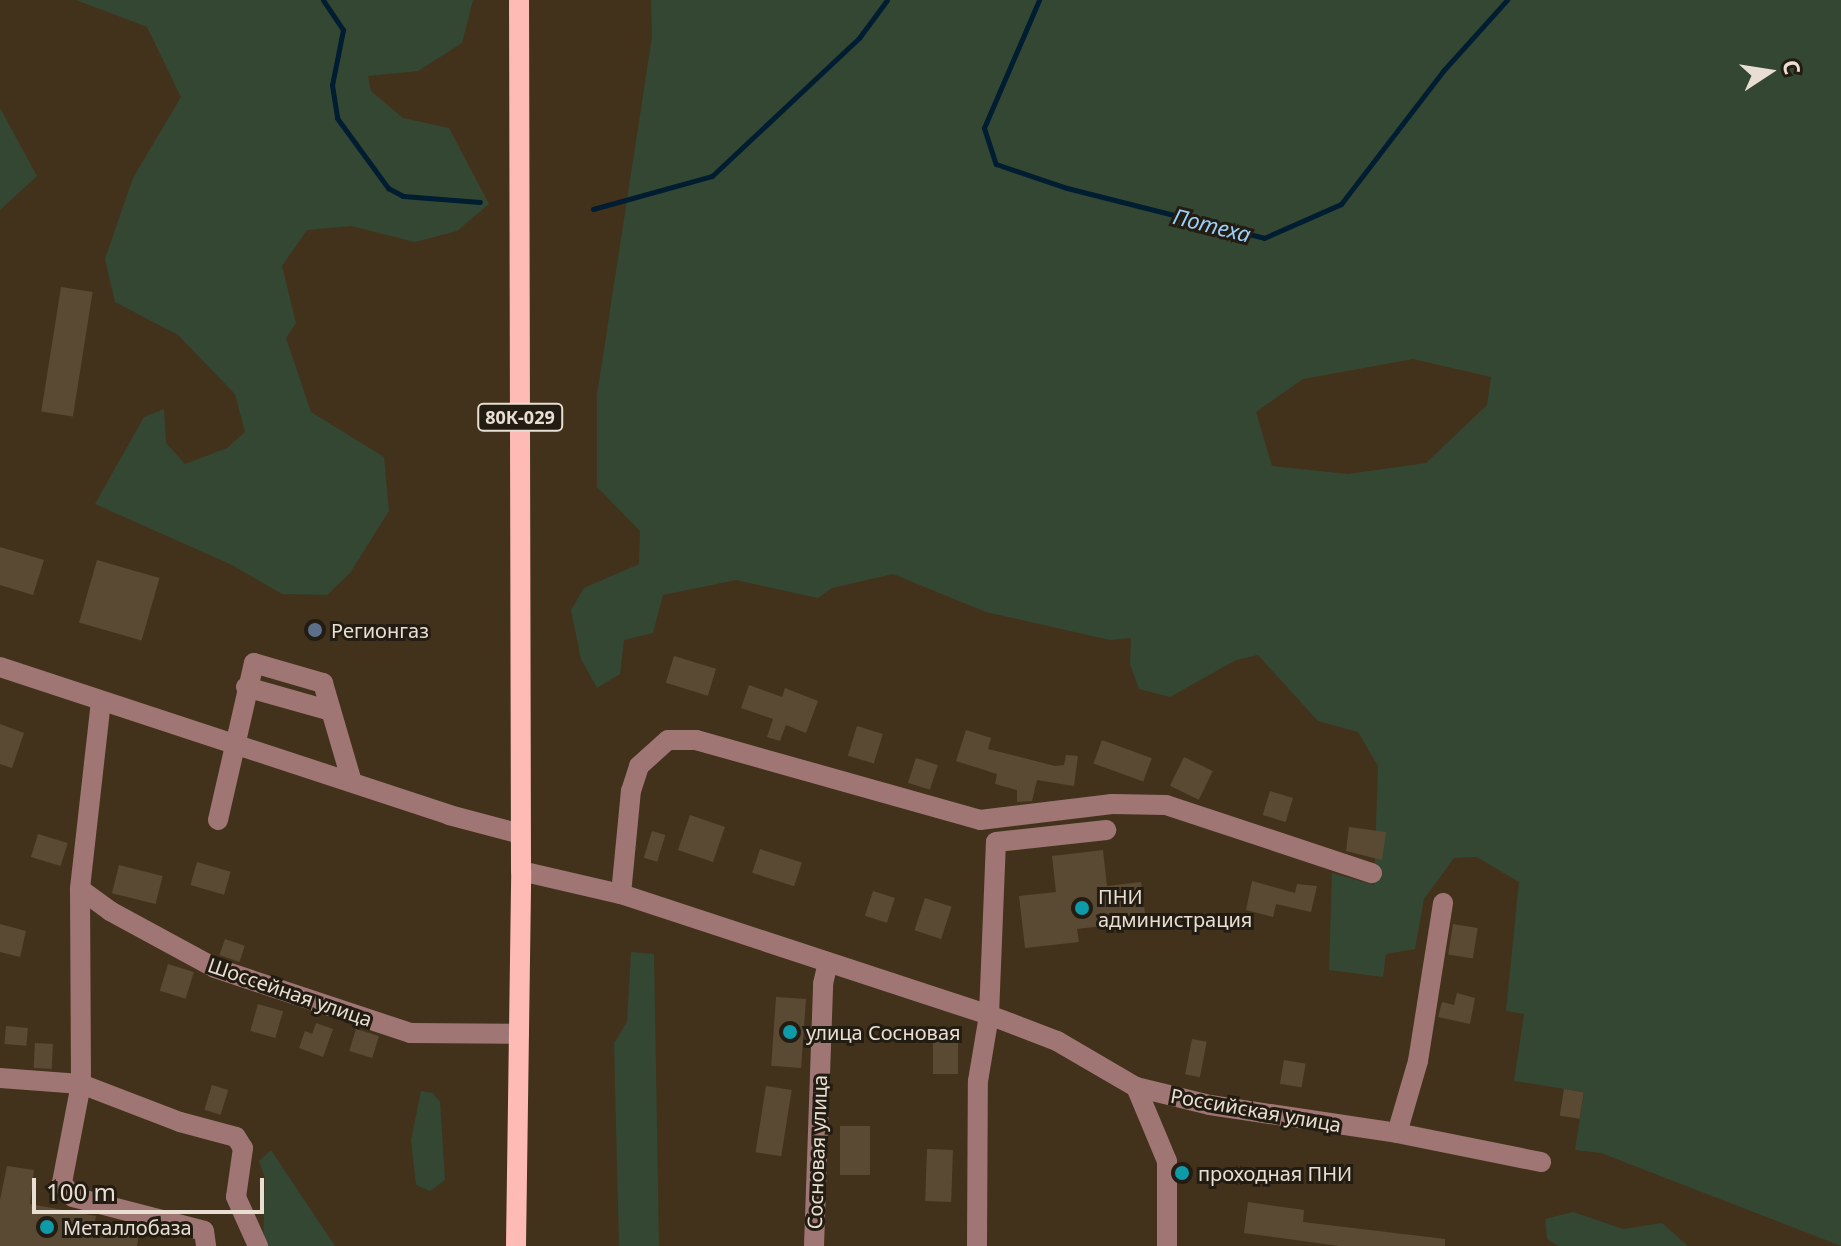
<!DOCTYPE html>
<meta charset="utf-8">
<style>
body{margin:0}
#map{position:relative;width:1841px;height:1246px;overflow:hidden;background:#42321c;font-family:"Noto Sans",sans-serif}
div>[style]{position:absolute}
.green>*{inset:0;background:#344732}
.stream>*{height:5px;margin:-2.5px;padding:0 2.5px;transform-origin:2.5px;border-radius:2.5px;background:#011d32}
.building>*{inset:0;background:#5a4a33;transform-origin:0 0}
.minor>*{height:20px;margin:-10px;padding:0 10px;transform-origin:10px;border-radius:10px;background:#9f7673}
.major>*{height:20px;margin:-10px;padding:0 10px;transform-origin:10px;border-radius:10px;background:#febbb6}
.dots>*{width:22px;height:22px;translate:-50% -50%;box-sizing:border-box;border:4px solid #231c12;border-radius:50%}
span{translate:-50% -50%;white-space:nowrap;text-align:center;line-height:1.15;-webkit-text-stroke:6px #231c12;paint-order:stroke}
.shield-label span{padding:2px 6px;background:#231c12;border:2px solid;border-radius:6px;-webkit-text-stroke-width:0}
.shield-label{font-size:18px;color:#e8ded1;font-weight:700}
.poi-label{font-size:20px;color:#e8ded1}
.left{translate:0 -50%;text-align:left}
.street-label{font-size:20px;color:#e8ded1}
.water-label{font-size:22px;color:#9acffc;font-style:italic}
.north{position:absolute;left:1729px;top:32px;width:80px;height:80px;-webkit-text-stroke:6px #231c12;paint-order:stroke;rotate:78deg;font-size:22px;font-weight:700;line-height:32px;text-align:center;color:#e8ded1}
.north::after{content:'';display:block;margin:auto;width:28px;height:36px;background:#e8ded1;clip-path:polygon(50% 0,100% 100%,50% 72%,0 100%)}
.scale{position:absolute;left:32px;top:1178px;width:232px;height:36px;box-sizing:border-box;border:4px solid #e8ded1;border-top:0;padding-left:10px;font-size:24px;line-height:28px;white-space:nowrap;color:#e8ded1;-webkit-text-stroke:6px #231c12;paint-order:stroke}
</style>
<div id="map">
<div class="green">
<i style="clip-path:polygon(76px 0,473px 0,462px 43px,418px 71px,368px 76px,371px 91px,403px 118px,449px 128px,489px 204px,457px 231px,415px 242px,351px 226px,307px 230px,282px 266px,296px 323px,286px 338px,311px 412px,384px 457px,389px 511px,350px 573px,327px 595px,282px 594px,232px 565px,95px 504px,144px 417px,164px 409px,166px 443px,185px 464px,227px 448px,245px 432px,235px 394px,178px 335px,115px 302px,105px 259px,133px 178px,181px 97px,147px 27px)"></i>
<i style="clip-path:polygon(evenodd,651px 0,1841px 0,1841px 1246px,1601px 1153px,1575px 1150px,1584px 1092px,1514px 1081px,1524px 1014px,1506px 1011px,1519px 882px,1477px 857px,1454px 858px,1424px 899px,1415px 949px,1386px 954px,1383px 977px,1329px 970px,1332px 873px,1374px 885px,1378px 766px,1358px 732px,1318px 721px,1258px 655px,1236px 660px,1170px 697px,1139px 689px,1130px 664px,1131px 638px,1110px 640px,986px 612px,893px 574px,832px 588px,818px 598px,736px 580px,663px 595px,653px 633px,624px 640px,620px 674px,597px 688px,581px 659px,571px 610px,584px 588px,639px 564px,640px 531px,597px 487px,597px 395px,652px 37px,651px 0,1413px 359px,1491px 377px,1487px 405px,1426px 463px,1348px 474px,1272px 466px,1256px 412px,1303px 379px,1413px 359px)"></i>
<i style="clip-path:polygon(0 108px,37px 176px,0 210px)"></i>
<i style="clip-path:polygon(631px 952px,654px 954px,659px 1246px,619px 1246px,614px 1043px,627px 1022px)"></i>
<i style="clip-path:polygon(421px 1091px,433px 1093px,440px 1102px,445px 1180px,430px 1191px,416px 1185px,411px 1140px)"></i>
<i style="clip-path:polygon(271px 1150px,335px 1246px,263px 1246px,265px 1178px,259px 1161px)"></i>
<i style="clip-path:polygon(1573px 1212px,1623px 1229px,1662px 1223px,1688px 1246px,1558px 1246px,1547px 1239px,1545px 1219px)"></i>
</div>
<div class="stream">
<i style="left:323px;top:0;width:36px;rotate:56deg"></i>
<i style="left:343px;top:30px;width:56px;rotate:101.3deg"></i>
<i style="left:332px;top:85px;width:33px;rotate:81deg"></i>
<i style="left:337px;top:118px;width:87px;rotate:53.9deg"></i>
<i style="left:388px;top:188px;width:17px;rotate:28deg"></i>
<i style="left:403px;top:196px;width:77px;rotate:4.5deg"></i>
<i style="left:1039px;top:0;width:139px;rotate:113.3deg"></i>
<i style="left:984px;top:128px;width:38px;rotate:72deg"></i>
<i style="left:996px;top:164px;width:75px;rotate:18.7deg"></i>
<i style="left:1067px;top:188px;width:203px;rotate:14.2deg"></i>
<i style="left:1264px;top:238px;width:84px;rotate:-23.8deg"></i>
<i style="left:1341px;top:204px;width:168px;rotate:-52.5deg"></i>
<i style="left:1443px;top:71px;width:96px;rotate:-48deg"></i>
<i style="left:593px;top:209px;width:123px;rotate:-15.5deg"></i>
<i style="left:712px;top:176px;width:202px;rotate:-43.2deg"></i>
<i style="left:859px;top:38px;width:47px;rotate:-53.6deg"></i>
</div>
<div class="building">
<i style="left:61px;top:287px;width:32px;height:126px;rotate:9deg"></i>
<i style="clip-path:polygon(0 547px,44px 560px,33px 595px,0 585px)"></i>
<i style="left:97px;top:560px;width:65px;height:65px;rotate:16deg"></i>
<i style="left:674px;top:656px;width:44px;height:28px;rotate:17deg"></i>
<i style="clip-path:polygon(749px 685px,782px 697px,785px 688px,818px 701px,806px 733px,786px 725px,780px 741px,767px 737px,773px 719px,741px 708px)"></i>
<i style="clip-path:polygon(0 724px,24px 733px,12px 768px,0 764px)"></i>
<i style="left:857px;top:726px;width:27px;height:31px;rotate:17deg"></i>
<i style="clip-path:polygon(966px 730px,991px 738px,988px 749px,1055px 766px,1064px 765px,1066px 755px,1078px 756px,1074px 786px,1037px 780px,1032px 801px,1017px 802px,1017px 790px,995px 784px,997px 774px,956px 761px)"></i>
<i style="left:1102px;top:740px;width:53px;height:25px;rotate:20deg"></i>
<i style="left:1184px;top:757px;width:32px;height:32px;rotate:26deg"></i>
<i style="left:916px;top:758px;width:23px;height:26px;rotate:18deg"></i>
<i style="left:1270px;top:791px;width:24px;height:25px;rotate:17deg"></i>
<i style="left:690px;top:815px;width:37px;height:37px;rotate:19deg"></i>
<i style="clip-path:polygon(1349px 827px,1386px 832px,1382px 860px,1346px 851px)"></i>
<i style="left:652px;top:831px;width:14px;height:28px;rotate:17deg"></i>
<i style="left:38px;top:834px;width:31px;height:24px;rotate:17deg"></i>
<i style="left:760px;top:849px;width:44px;height:25px;rotate:18deg"></i>
<i style="clip-path:polygon(1103px 850px,1107px 886px,1141px 882px,1146px 921px,1077px 929px,1079px 942px,1025px 948px,1019px 896px,1056px 892px,1052px 856px)"></i>
<i style="left:197px;top:862px;width:35px;height:24px;rotate:16deg"></i>
<i style="left:119px;top:865px;width:45px;height:29px;rotate:14deg"></i>
<i style="clip-path:polygon(1252px 881px,1295px 893px,1297px 884px,1317px 886px,1311px 912px,1276px 904px,1273px 917px,1246px 910px)"></i>
<i style="left:873px;top:891px;width:23px;height:26px;rotate:18deg"></i>
<i style="left:925px;top:898px;width:28px;height:34px;rotate:18deg"></i>
<i style="clip-path:polygon(0 924px,26px 931px,20px 957px,0 952px)"></i>
<i style="left:1453px;top:924px;width:25px;height:31px;rotate:9deg"></i>
<i style="left:225px;top:939px;width:21px;height:17px;rotate:19deg"></i>
<i style="left:168px;top:964px;width:27px;height:28px;rotate:17deg"></i>
<i style="clip-path:polygon(1457px 993px,1475px 998px,1470px 1024px,1438px 1017px,1442px 1002px,1454px 1005px)"></i>
<i style="left:776px;top:997px;width:30px;height:69px;rotate:4deg"></i>
<i style="left:258px;top:1004px;width:26px;height:28px;rotate:16deg"></i>
<i style="clip-path:polygon(316px 1023px,333px 1029px,323px 1057px,299px 1048px,305px 1031px,312px 1034px)"></i>
<i style="left:6px;top:1026px;width:22px;height:18px;rotate:5deg"></i>
<i style="left:356px;top:1029px;width:24px;height:23px;rotate:17deg"></i>
<i style="left:1192px;top:1039px;width:15px;height:36px;rotate:11deg"></i>
<i style="left:933px;top:1040px;width:25px;height:34px"></i>
<i style="left:35px;top:1043px;width:18px;height:25px;rotate:3deg"></i>
<i style="left:1284px;top:1060px;width:22px;height:24px;rotate:10deg"></i>
<i style="left:212px;top:1085px;width:17px;height:26px;rotate:17deg"></i>
<i style="left:766px;top:1086px;width:26px;height:67px;rotate:9deg"></i>
<i style="left:1564px;top:1089px;width:20px;height:27px;rotate:9deg"></i>
<i style="left:840px;top:1126px;width:30px;height:49px"></i>
<i style="left:927px;top:1149px;width:26px;height:52px;rotate:2deg"></i>
<i style="clip-path:polygon(7px 1166px,34px 1170px,30px 1204px,96px 1216px,94px 1227px,139px 1233px,137px 1246px,0 1246px,0 1200px)"></i>
<i style="clip-path:polygon(1248px 1202px,1304px 1210px,1303px 1222px,1445px 1239px,1445px 1246px,1339px 1246px,1244px 1233px)"></i>
</div>
<div class="minor">
<i style="left:0;top:667px;width:473px;rotate:18.2deg"></i>
<i style="left:449px;top:815px;width:74px;rotate:14.8deg"></i>
<i style="left:246px;top:687px;width:88px;rotate:15.8deg"></i>
<i style="left:101px;top:701px;width:189px;rotate:96.4deg"></i>
<i style="left:80px;top:889px;width:195px;rotate:89.7deg"></i>
<i style="left:81px;top:1084px;width:101px;rotate:100.9deg"></i>
<i style="left:62px;top:1183px;width:18px;rotate:52deg"></i>
<i style="left:73px;top:1197px;width:135px;rotate:14.5deg"></i>
<i style="left:204px;top:1231px;width:15px;rotate:82deg"></i>
<i style="left:218px;top:820px;width:161px;rotate:-77.1deg"></i>
<i style="left:254px;top:663px;width:72px;rotate:16.2deg"></i>
<i style="left:323px;top:683px;width:103px;rotate:73.7deg"></i>
<i style="left:521px;top:871px;width:103px;rotate:13deg"></i>
<i style="left:621px;top:894px;width:387px;rotate:18.2deg"></i>
<i style="left:989px;top:1015px;width:73px;rotate:20.9deg"></i>
<i style="left:1057px;top:1041px;width:91px;rotate:30.2deg"></i>
<i style="left:1136px;top:1087px;width:76px;rotate:13.7deg"></i>
<i style="left:1210px;top:1105px;width:189px;rotate:8.5deg"></i>
<i style="left:1397px;top:1133px;width:147px;rotate:11.4deg"></i>
<i style="left:80px;top:889px;width:37px;rotate:36deg"></i>
<i style="left:110px;top:911px;width:119px;rotate:28.5deg"></i>
<i style="left:215px;top:968px;width:206px;rotate:18.4deg"></i>
<i style="left:410px;top:1033px;width:109px;rotate:0.5deg"></i>
<i style="left:621px;top:894px;width:103px;rotate:-84.5deg"></i>
<i style="left:631px;top:791px;width:26px;rotate:-72deg"></i>
<i style="left:639px;top:766px;width:39px;rotate:-42deg"></i>
<i style="left:668px;top:740px;width:28px"></i>
<i style="left:696px;top:740px;width:295px;rotate:15.7deg"></i>
<i style="left:980px;top:820px;width:133px;rotate:-6.9deg"></i>
<i style="left:1112px;top:804px;width:54px;rotate:1.1deg"></i>
<i style="left:1166px;top:805px;width:217px;rotate:18.3deg"></i>
<i style="left:0;top:1078px;width:81px;rotate:4.2deg"></i>
<i style="left:81px;top:1084px;width:106px;rotate:21deg"></i>
<i style="left:180px;top:1122px;width:58px;rotate:15deg"></i>
<i style="left:236px;top:1137px;width:13px;rotate:58deg"></i>
<i style="left:243px;top:1148px;width:49px;rotate:98.1deg"></i>
<i style="left:236px;top:1197px;width:54px;rotate:65.8deg"></i>
<i style="left:1136px;top:1087px;width:80px;rotate:67.3deg"></i>
<i style="left:1167px;top:1161px;width:85px;rotate:90deg"></i>
<i style="left:1397px;top:1133px;width:75px;rotate:-73.7deg"></i>
<i style="left:1418px;top:1061px;width:160px;rotate:-81deg"></i>
<i style="left:814px;top:1246px;width:262px;rotate:-88deg"></i>
<i style="left:823px;top:984px;width:22px;rotate:-77deg"></i>
<i style="left:977px;top:1246px;width:165px;rotate:-89.7deg"></i>
<i style="left:978px;top:1081px;width:67px;rotate:-80.5deg"></i>
<i style="left:989px;top:1015px;width:173px;rotate:-87.7deg"></i>
<i style="left:996px;top:842px;width:111px;rotate:-6.2deg"></i>
</div>
<div class="major">
<i style="left:516px;top:1246px;width:375px;rotate:-89.2deg"></i>
<i style="left:521px;top:871px;width:871px;rotate:-90.13deg"></i>
</div>
<div class="dots">
<i style="left:315px;top:630px;background:#5c6f8a"></i>
<i style="left:1082px;top:908px;background:#0f9aa8"></i>
<i style="left:790px;top:1032px;background:#0f9aa8"></i>
<i style="left:1182px;top:1173px;background:#0f9aa8"></i>
<i style="left:47px;top:1227px;background:#0f9aa8"></i>
</div>
<div class="shield-label">
<span style="left:520px;top:417px">80К-029</span>
</div>
<div class="poi-label">
<span class="left" style="left:331px;top:630px">Регионгаз</span>
<span class="left" style="left:1098px;top:908px">ПНИ<br>администрация</span>
<span class="left" style="left:806px;top:1032px">улица Сосновая</span>
<span class="left" style="left:1198px;top:1173px">проходная ПНИ</span>
<span class="left" style="left:63px;top:1227px">Металлобаза</span>
</div>
<div class="street-label">
<span style="left:290px;top:992px;rotate:19deg">Шоссейная улица</span>
<span style="left:1256px;top:1110px;rotate:10deg">Российская улица</span>
<span style="left:817px;top:1152px;rotate:-88deg">Сосновая улица</span>
</div>
<div class="water-label">
<span style="left:1212px;top:225px;rotate:14deg">Потеха</span>
</div>
<div class="north">С</div>
<div class="scale">100 m</div>
</div>
